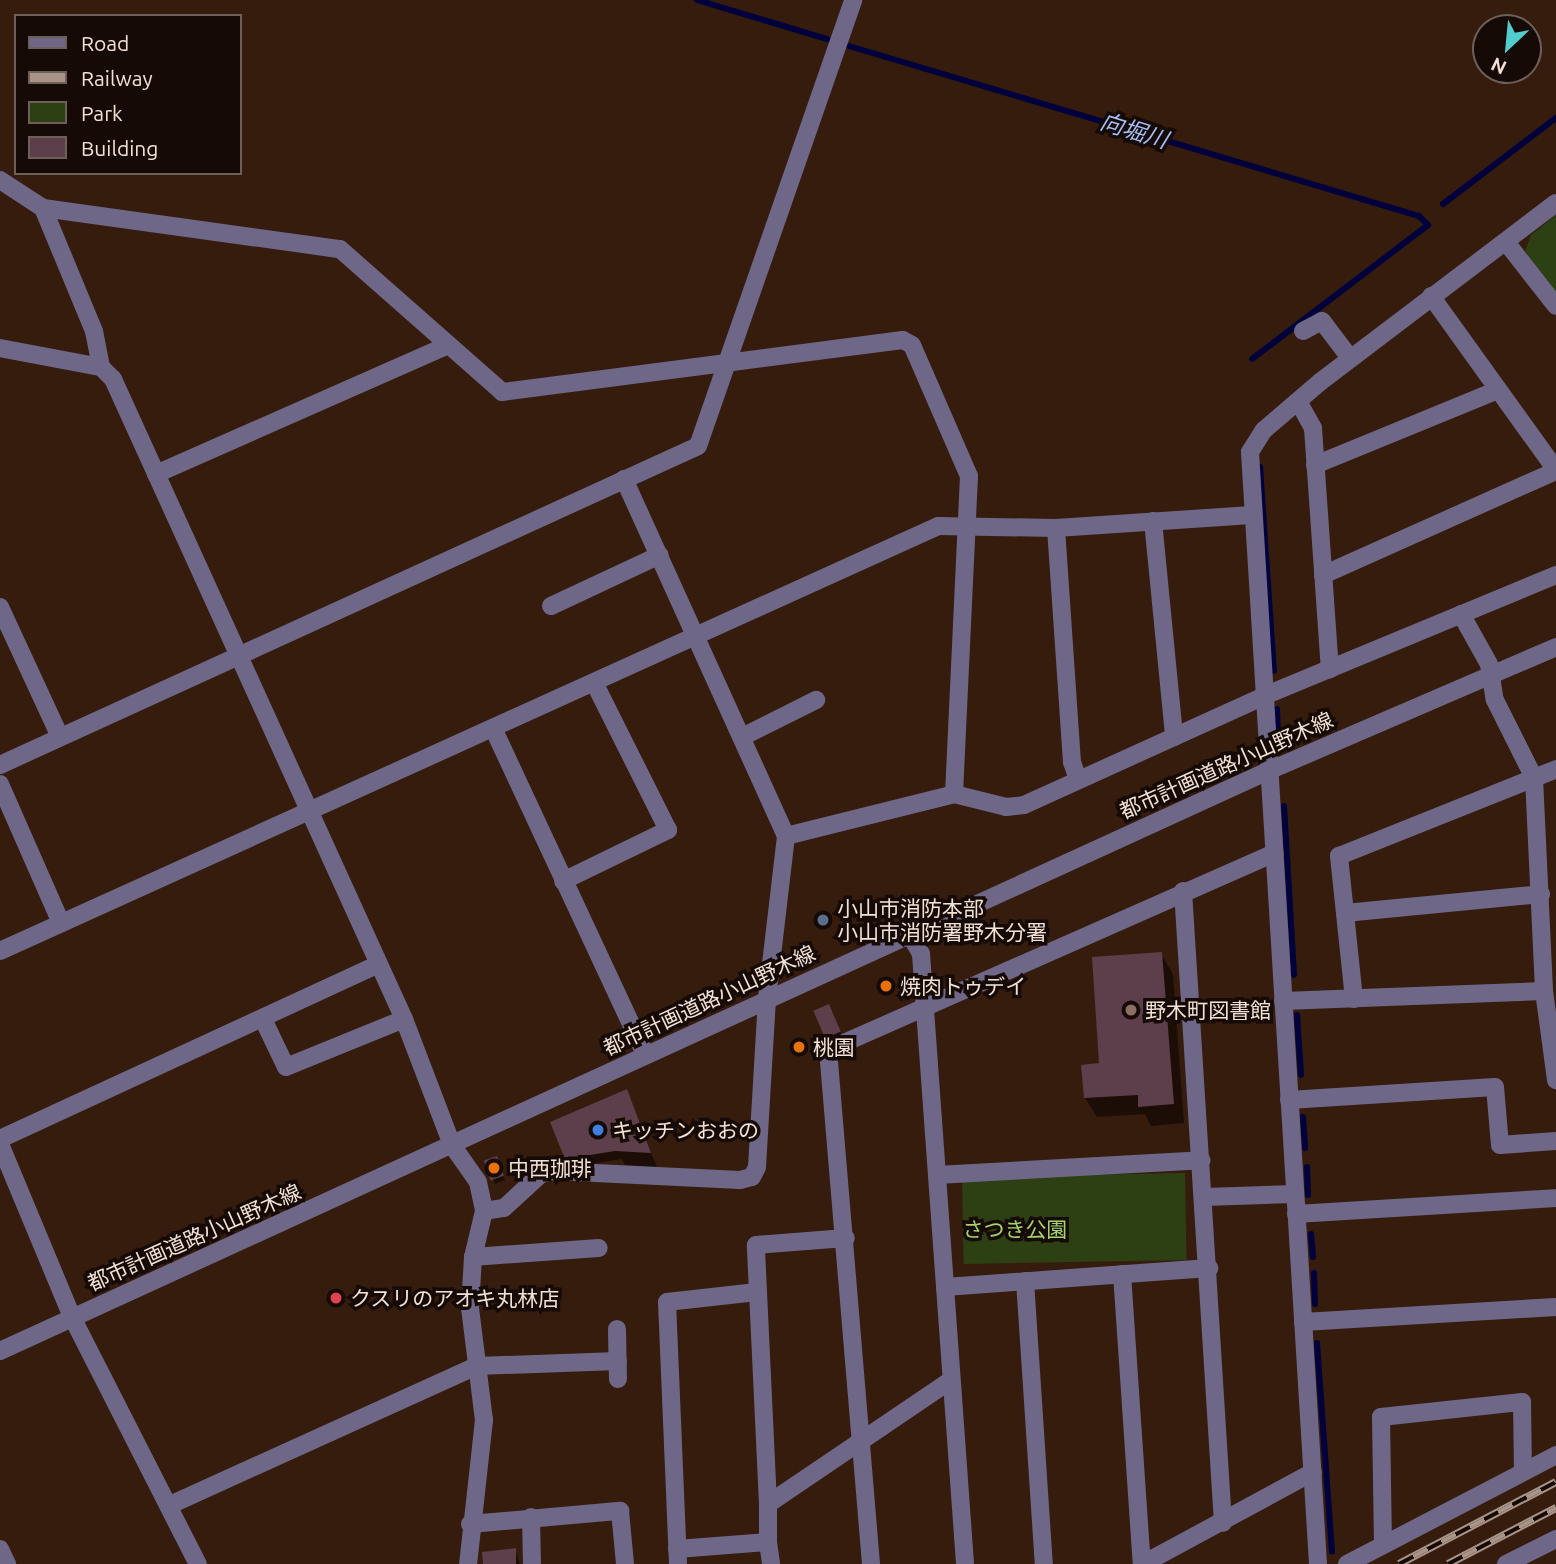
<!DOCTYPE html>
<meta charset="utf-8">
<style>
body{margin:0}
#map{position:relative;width:1556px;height:1564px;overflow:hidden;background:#351c0d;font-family:Ubuntu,"Noto Sans JP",sans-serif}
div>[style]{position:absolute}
.green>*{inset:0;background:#2d4013;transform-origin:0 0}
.shadow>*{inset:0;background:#0007}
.stream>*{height:6px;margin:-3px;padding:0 3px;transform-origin:3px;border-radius:3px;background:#01003c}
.building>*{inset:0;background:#5d3e4b;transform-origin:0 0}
.minor>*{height:18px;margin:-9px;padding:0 9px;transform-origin:9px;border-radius:9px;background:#6f6788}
.rail>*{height:8px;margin-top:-4px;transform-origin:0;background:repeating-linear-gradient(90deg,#150a05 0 16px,#a89488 0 32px);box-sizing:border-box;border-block:2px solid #a89488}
.dots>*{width:19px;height:19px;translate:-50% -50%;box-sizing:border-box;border:4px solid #150a05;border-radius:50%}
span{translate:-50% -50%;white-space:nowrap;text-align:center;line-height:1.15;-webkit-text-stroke:7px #150a05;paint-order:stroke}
.street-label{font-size:21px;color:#f2e1d7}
.poi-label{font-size:21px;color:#f2e1d7}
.left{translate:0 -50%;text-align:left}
.park-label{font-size:21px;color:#a5d56a}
.water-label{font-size:23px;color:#a3bef8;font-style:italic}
.legend{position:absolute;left:14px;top:14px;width:228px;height:161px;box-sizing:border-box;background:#150a05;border:2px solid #6d6059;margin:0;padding:9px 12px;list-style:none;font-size:21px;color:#f2e1d7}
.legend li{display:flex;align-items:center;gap:14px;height:35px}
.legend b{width:35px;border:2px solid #6d6059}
.north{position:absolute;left:1472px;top:14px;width:70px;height:70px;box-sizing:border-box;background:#150a05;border:2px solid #6d6059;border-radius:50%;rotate:206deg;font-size:19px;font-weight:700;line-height:28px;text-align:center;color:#f2e1d7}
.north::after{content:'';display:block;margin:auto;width:24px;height:32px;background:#52cdce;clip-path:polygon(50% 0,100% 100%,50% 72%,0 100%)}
</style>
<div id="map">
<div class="green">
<i style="clip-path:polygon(1556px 215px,1556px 293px,1525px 251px,1531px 235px)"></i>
<i style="left:1185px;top:1173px;width:87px;height:223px;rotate:89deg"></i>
</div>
<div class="shadow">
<i style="clip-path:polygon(1161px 954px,1173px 974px,1184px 1123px,1151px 1126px,1145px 1114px,1097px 1117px,1085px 1098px)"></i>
<i style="clip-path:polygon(828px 1006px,845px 1042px,831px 1047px,826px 1038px)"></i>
<i style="clip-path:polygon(626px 1092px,657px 1167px,625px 1165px,622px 1159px,572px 1167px,566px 1158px)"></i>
<i style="clip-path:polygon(486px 1162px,498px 1162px,505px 1180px,495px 1184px)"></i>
<i style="clip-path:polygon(515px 1550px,520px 1564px,485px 1564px)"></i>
</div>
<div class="stream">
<i style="left:697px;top:0;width:136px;rotate:16.7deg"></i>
<i style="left:849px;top:46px;width:595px;rotate:16.61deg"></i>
<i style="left:1419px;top:216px;width:13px;rotate:45deg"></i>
<i style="left:1428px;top:225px;width:221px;rotate:142.7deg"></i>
<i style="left:1443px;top:204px;width:142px;rotate:-37.3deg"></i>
<i style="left:1260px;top:467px;width:204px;rotate:86.1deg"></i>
<i style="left:1277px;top:709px;width:23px;rotate:88deg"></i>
<i style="left:1284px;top:806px;width:169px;rotate:86.6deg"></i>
<i style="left:1297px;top:1015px;width:60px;rotate:86.2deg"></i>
<i style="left:1303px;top:1117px;width:31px;rotate:86deg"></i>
<i style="left:1307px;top:1167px;width:28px;rotate:88deg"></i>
<i style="left:1311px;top:1234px;width:23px;rotate:85deg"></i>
<i style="left:1314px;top:1273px;width:31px;rotate:88deg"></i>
<i style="left:1317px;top:1343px;width:209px;rotate:85.9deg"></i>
</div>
<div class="building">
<i style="clip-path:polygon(1162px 952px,1174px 1104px,1138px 1107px,1138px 1095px,1084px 1098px,1081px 1065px,1099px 1063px,1092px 957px)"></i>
<i style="left:829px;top:1004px;width:30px;height:17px;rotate:67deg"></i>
<i style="clip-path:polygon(627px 1089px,651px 1153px,615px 1151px,565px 1159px,550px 1122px)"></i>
<i style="left:497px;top:1156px;width:21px;height:14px;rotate:71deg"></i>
<i style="clip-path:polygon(516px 1548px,516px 1564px,483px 1564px,482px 1552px)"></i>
</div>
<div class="minor">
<i style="left:0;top:180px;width:51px;rotate:33.1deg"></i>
<i style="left:43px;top:208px;width:300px;rotate:7.9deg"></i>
<i style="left:340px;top:249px;width:216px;rotate:41.4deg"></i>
<i style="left:502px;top:392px;width:404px;rotate:-7.4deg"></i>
<i style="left:903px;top:340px;width:10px;rotate:29deg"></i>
<i style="left:912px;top:345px;width:143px;rotate:66.5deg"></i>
<i style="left:969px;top:476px;width:318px;rotate:92.7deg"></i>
<i style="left:43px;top:208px;width:133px;rotate:67.5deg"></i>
<i style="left:94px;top:331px;width:37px;rotate:79deg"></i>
<i style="left:1506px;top:242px;width:81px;rotate:52deg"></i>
<i style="left:1431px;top:296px;width:214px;rotate:54.3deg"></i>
<i style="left:1303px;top:331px;width:21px;rotate:-28deg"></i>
<i style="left:1322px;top:321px;width:46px;rotate:52.9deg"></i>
<i style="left:0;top:348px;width:103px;rotate:10.7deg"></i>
<i style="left:101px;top:367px;width:17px;rotate:45deg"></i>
<i style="left:113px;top:379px;width:703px;rotate:65.55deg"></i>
<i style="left:404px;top:1019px;width:135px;rotate:69.1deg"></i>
<i style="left:452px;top:1145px;width:45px;rotate:54.9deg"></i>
<i style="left:478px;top:1182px;width:30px;rotate:78deg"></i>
<i style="left:484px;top:1211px;width:47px;rotate:103.4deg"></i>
<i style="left:473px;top:1257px;width:51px;rotate:93.4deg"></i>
<i style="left:470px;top:1308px;width:113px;rotate:82.9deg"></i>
<i style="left:484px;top:1420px;width:145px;rotate:96.3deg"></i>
<i style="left:1298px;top:401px;width:31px;rotate:61deg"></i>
<i style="left:1313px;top:428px;width:242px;rotate:86deg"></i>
<i style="left:1315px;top:465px;width:198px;rotate:-22.3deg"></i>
<i style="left:156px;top:474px;width:319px;rotate:-23.8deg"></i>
<i style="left:1153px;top:521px;width:217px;rotate:84.4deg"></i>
<i style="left:1056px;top:528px;width:235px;rotate:86.1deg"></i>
<i style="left:1072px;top:762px;width:18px;rotate:71deg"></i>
<i style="left:1323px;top:575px;width:255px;rotate:-24.1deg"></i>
<i style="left:551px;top:606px;width:120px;rotate:-25.1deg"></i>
<i style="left:0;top:607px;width:143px;rotate:65.2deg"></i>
<i style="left:1461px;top:614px;width:57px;rotate:60.8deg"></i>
<i style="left:1489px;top:664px;width:36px;rotate:81deg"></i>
<i style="left:1495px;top:700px;width:87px;rotate:63.4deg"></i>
<i style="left:1534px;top:778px;width:213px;rotate:87.3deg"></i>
<i style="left:1544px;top:991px;width:90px;rotate:82.3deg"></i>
<i style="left:493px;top:728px;width:360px;rotate:65deg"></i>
<i style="left:742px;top:737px;width:83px;rotate:-26.6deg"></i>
<i style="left:0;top:765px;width:767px;rotate:-24.56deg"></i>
<i style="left:698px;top:446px;width:472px;rotate:-70.8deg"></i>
<i style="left:0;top:784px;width:152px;rotate:66.3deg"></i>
<i style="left:786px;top:836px;width:173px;rotate:-14deg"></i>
<i style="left:954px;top:794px;width:54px;rotate:14deg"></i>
<i style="left:1006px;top:807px;width:18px;rotate:-6deg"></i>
<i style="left:1024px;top:805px;width:264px;rotate:-24.4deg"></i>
<i style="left:1264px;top:696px;width:316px;rotate:-22.5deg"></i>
<i style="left:563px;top:881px;width:117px;rotate:-25.9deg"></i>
<i style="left:668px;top:830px;width:165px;rotate:-116.6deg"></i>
<i style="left:1183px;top:891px;width:633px;rotate:86.38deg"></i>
<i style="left:1345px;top:913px;width:197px;rotate:-5.5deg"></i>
<i style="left:909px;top:933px;width:24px;rotate:60deg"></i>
<i style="left:921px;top:954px;width:612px;rotate:85.87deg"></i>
<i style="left:0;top:951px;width:1030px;rotate:-24.37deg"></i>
<i style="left:938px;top:526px;width:118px;rotate:1deg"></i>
<i style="left:1056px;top:528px;width:196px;rotate:-3.8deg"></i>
<i style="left:1354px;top:999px;width:144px;rotate:-96deg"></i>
<i style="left:1339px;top:856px;width:234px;rotate:-21.8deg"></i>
<i style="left:1283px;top:1001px;width:261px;rotate:-2.2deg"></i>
<i style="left:263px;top:1019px;width:53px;rotate:64.4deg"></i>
<i style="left:286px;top:1067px;width:127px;rotate:-22.1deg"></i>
<i style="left:1289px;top:1100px;width:206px;rotate:-3.6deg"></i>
<i style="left:1495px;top:1087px;width:58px;rotate:85.1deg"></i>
<i style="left:1500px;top:1145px;width:56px;rotate:-4.1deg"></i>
<i style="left:0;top:1139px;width:417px;rotate:-24.8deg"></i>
<i style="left:0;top:1144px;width:187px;rotate:67.4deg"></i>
<i style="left:72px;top:1317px;width:277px;rotate:63deg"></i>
<i style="left:937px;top:1175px;width:265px;rotate:-3.2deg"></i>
<i style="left:1205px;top:1197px;width:90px;rotate:-1.9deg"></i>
<i style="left:484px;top:1211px;width:20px;rotate:-9deg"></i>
<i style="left:504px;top:1208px;width:50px;rotate:-42.6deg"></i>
<i style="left:541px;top:1174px;width:13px;rotate:-13deg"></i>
<i style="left:554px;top:1171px;width:186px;rotate:2.8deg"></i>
<i style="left:740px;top:1180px;width:12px;rotate:-14deg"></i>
<i style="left:752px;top:1177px;width:11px;rotate:-63deg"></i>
<i style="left:757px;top:1167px;width:169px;rotate:-86.6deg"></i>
<i style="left:767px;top:998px;width:163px;rotate:-83.3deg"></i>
<i style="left:786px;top:836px;width:392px;rotate:-114.4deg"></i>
<i style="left:1296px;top:1214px;width:260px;rotate:-3.5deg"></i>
<i style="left:473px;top:1257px;width:126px;rotate:-4.1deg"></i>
<i style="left:1122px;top:1274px;width:291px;rotate:86.1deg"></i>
<i style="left:1025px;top:1281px;width:284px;rotate:86.2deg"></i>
<i style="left:945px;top:1287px;width:265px;rotate:-4.1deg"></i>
<i style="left:1303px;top:1322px;width:253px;rotate:-3.4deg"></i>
<i style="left:617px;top:1329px;width:50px;rotate:88.9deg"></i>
<i style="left:0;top:1351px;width:1392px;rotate:-24.58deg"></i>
<i style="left:1266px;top:772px;width:316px;rotate:-23.3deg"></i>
<i style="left:768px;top:1504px;width:259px;rotate:-92.7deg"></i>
<i style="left:756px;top:1245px;width:90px;rotate:-4.4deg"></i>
<i style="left:170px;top:1505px;width:336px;rotate:-24.4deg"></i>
<i style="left:476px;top:1366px;width:142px;rotate:-2deg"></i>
<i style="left:531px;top:1517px;width:47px;rotate:88.8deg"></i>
<i style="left:470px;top:1524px;width:151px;rotate:-5deg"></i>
<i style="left:620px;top:1511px;width:53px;rotate:84.6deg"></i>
<i style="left:768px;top:1542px;width:22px;rotate:82deg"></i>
<i style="left:1383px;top:1545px;width:128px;rotate:-90.9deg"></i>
<i style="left:1381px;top:1417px;width:142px;rotate:-6.1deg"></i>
<i style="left:1522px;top:1402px;width:70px;rotate:89.2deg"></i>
<i style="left:0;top:1549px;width:17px;rotate:65deg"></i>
<i style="left:677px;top:1549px;width:91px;rotate:-4.4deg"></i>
<i style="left:768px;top:1542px;width:38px;rotate:-90deg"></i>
<i style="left:768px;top:1504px;width:220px;rotate:-34.1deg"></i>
<i style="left:678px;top:1564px;width:262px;rotate:-92.4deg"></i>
<i style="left:667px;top:1302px;width:90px;rotate:-6.4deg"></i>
<i style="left:871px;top:1564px;width:516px;rotate:-94.78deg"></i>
<i style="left:828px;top:1050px;width:488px;rotate:-23.8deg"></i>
<i style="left:1143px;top:1564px;width:193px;rotate:-28.4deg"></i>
<i style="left:1318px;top:1564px;width:1114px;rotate:-93.5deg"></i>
<i style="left:1250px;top:452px;width:26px;rotate:-58deg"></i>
<i style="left:1264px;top:430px;width:74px;rotate:-40.6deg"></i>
<i style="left:1320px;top:382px;width:296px;rotate:-37.2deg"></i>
<i style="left:1347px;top:1564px;width:236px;rotate:-27.5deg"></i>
<i style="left:1506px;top:1564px;width:56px;rotate:-26.6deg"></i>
</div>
<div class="rail">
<i style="left:1399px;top:1564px;width:177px;rotate:-27.6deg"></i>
<i style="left:1448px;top:1564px;width:122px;rotate:-27.4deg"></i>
</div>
<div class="dots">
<i style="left:823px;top:920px;background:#5c6f8a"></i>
<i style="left:886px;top:986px;background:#e8710a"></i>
<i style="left:1131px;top:1010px;background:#8d6e63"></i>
<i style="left:799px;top:1047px;background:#e8710a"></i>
<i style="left:598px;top:1130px;background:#3f7fe0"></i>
<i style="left:494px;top:1168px;background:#e8710a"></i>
<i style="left:336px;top:1298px;background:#e0444e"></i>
</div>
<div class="street-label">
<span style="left:1226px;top:765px;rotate:-24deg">都市計画道路小山野木線</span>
<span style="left:709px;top:1000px;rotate:-25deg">都市計画道路小山野木線</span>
<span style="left:194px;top:1237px;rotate:-24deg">都市計画道路小山野木線</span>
</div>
<div class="poi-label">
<span class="left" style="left:837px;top:920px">小山市消防本部<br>小山市消防署野木分署</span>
<span class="left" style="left:900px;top:986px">焼肉トゥデイ</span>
<span class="left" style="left:1145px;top:1010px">野木町図書館</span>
<span class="left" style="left:813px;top:1047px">桃園</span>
<span class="left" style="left:612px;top:1130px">キッチンおおの</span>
<span class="left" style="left:508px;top:1168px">中西珈琲</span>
<span class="left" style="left:350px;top:1298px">クスリのアオキ丸林店</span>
</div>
<div class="park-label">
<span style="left:1015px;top:1229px">さつき公園</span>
</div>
<div class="water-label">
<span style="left:1134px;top:131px;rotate:17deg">向堀川</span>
</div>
<ul class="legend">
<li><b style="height:9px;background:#6f6788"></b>Road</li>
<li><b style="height:9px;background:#a89488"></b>Railway</li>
<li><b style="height:19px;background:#2d4013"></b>Park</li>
<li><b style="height:19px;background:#5d3e4b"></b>Building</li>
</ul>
<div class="north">N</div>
</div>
